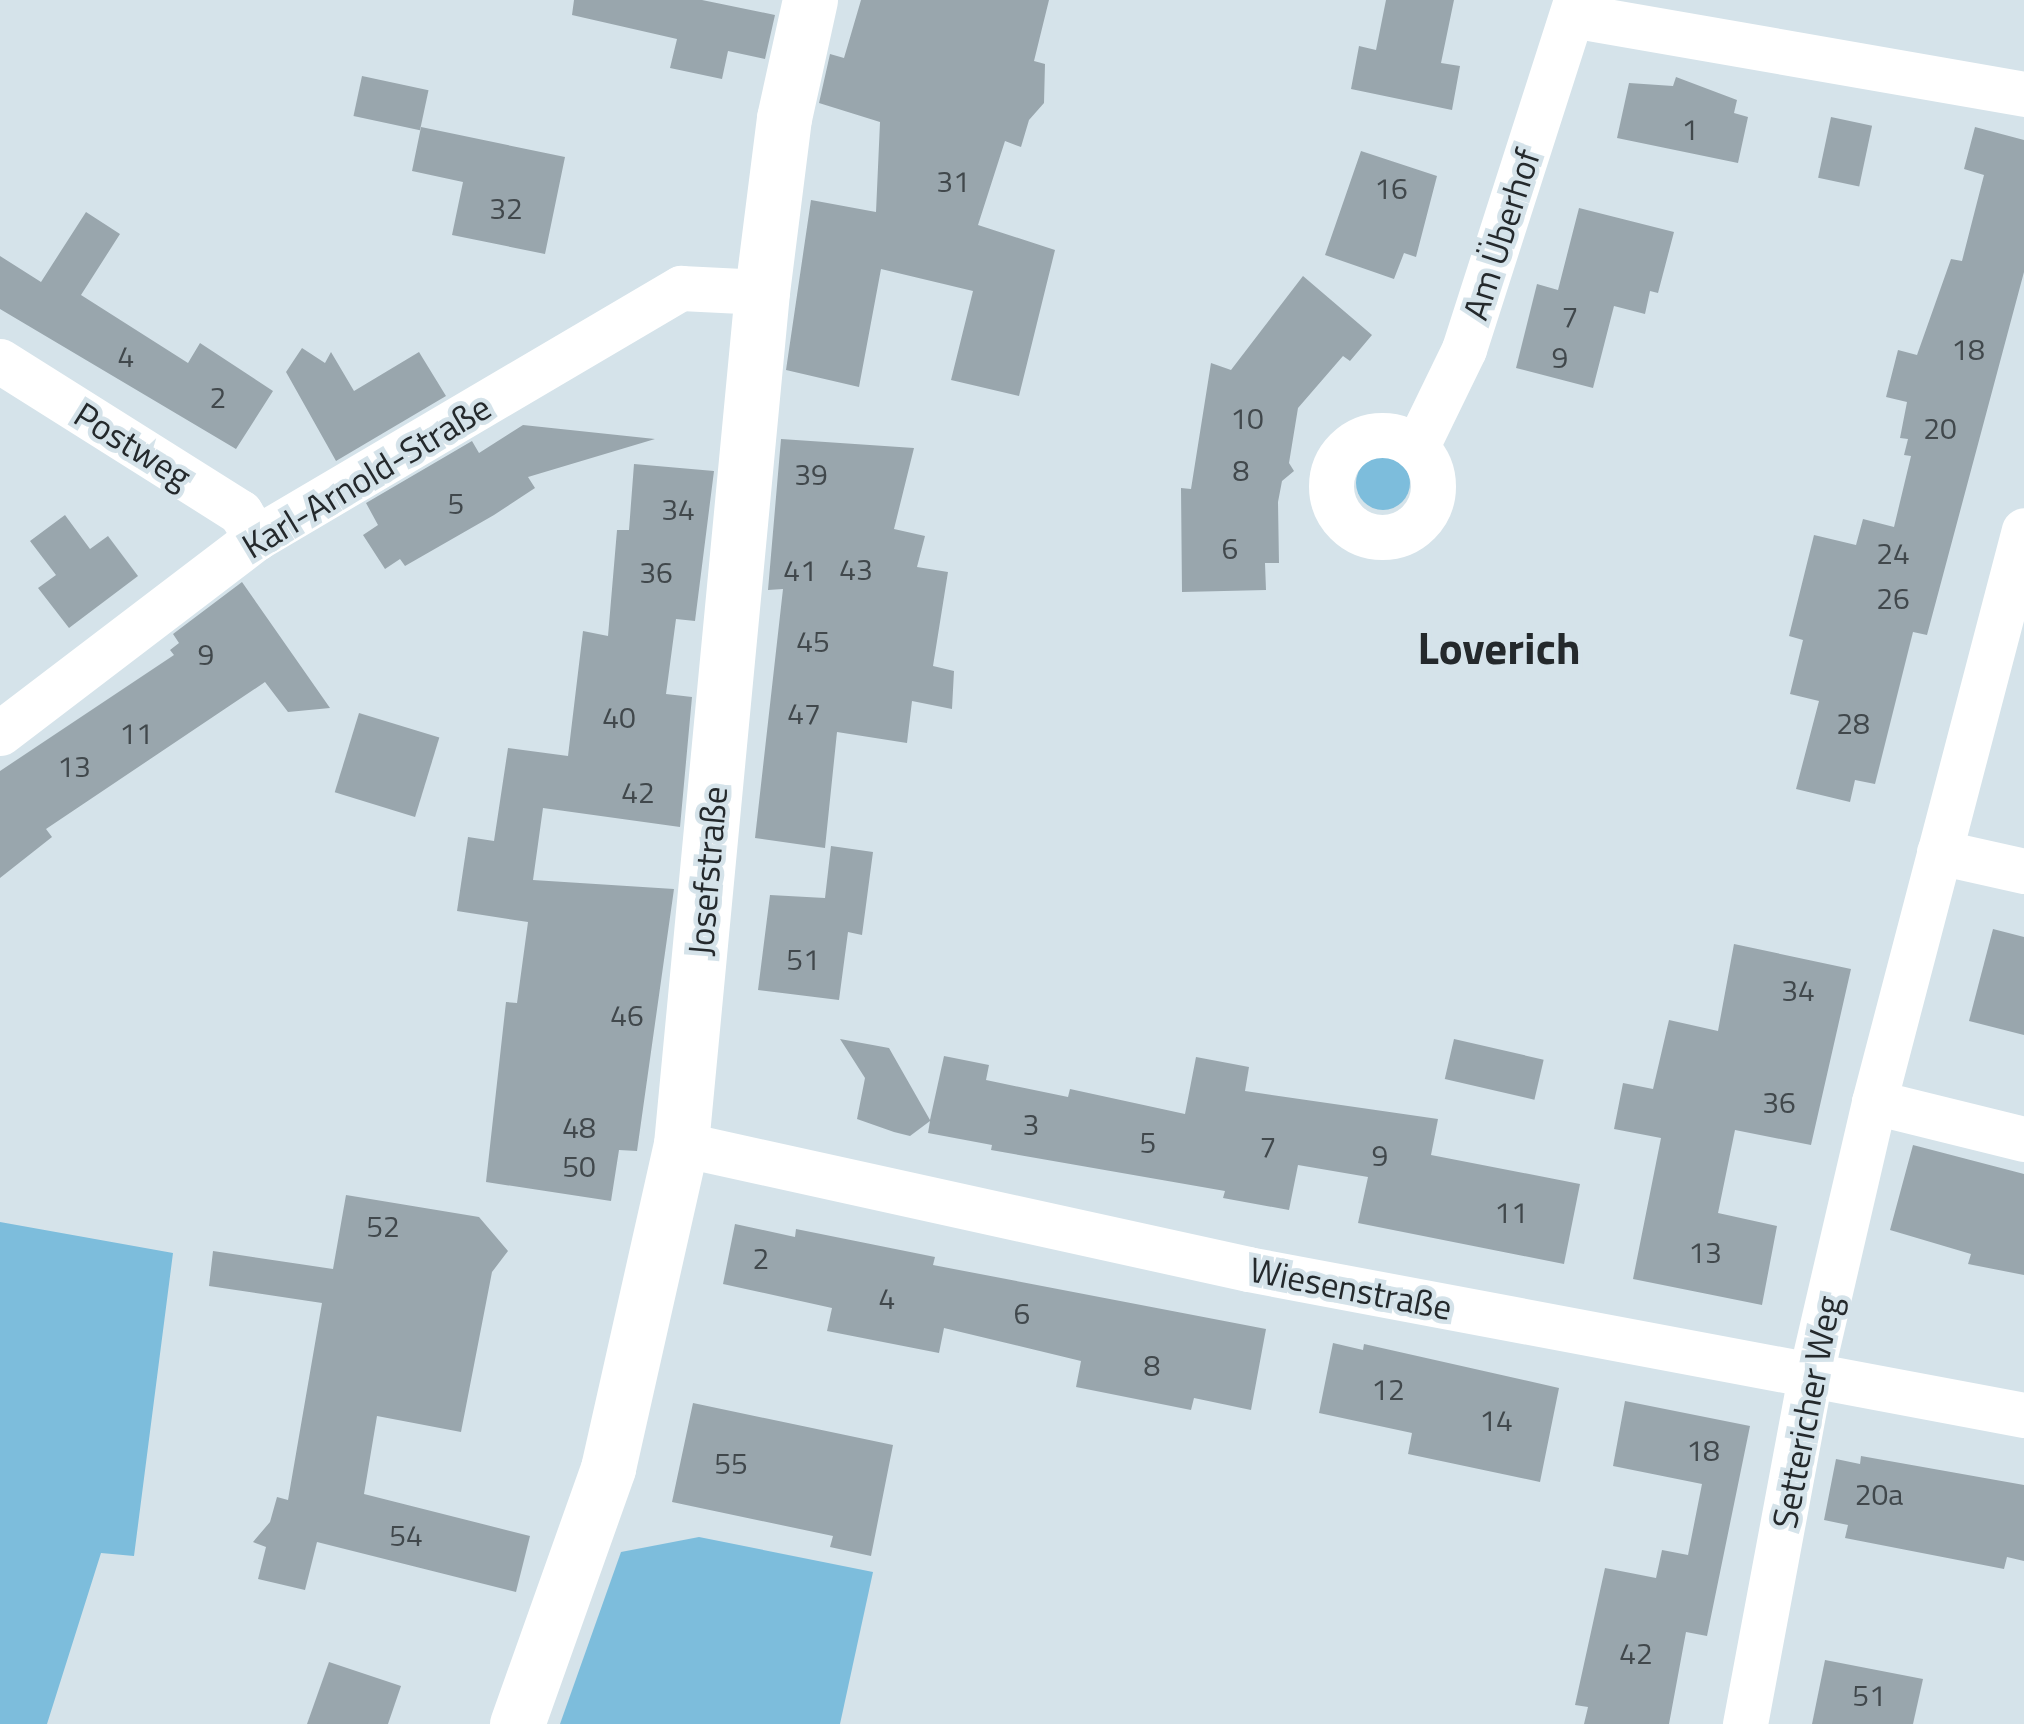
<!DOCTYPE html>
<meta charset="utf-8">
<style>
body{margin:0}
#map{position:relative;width:2024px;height:1724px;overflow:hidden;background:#d5e3ea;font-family:"Titillium Web",sans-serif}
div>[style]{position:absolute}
.green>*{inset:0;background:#7dbddc}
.round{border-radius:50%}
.building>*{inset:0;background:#99a6ad;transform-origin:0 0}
.street>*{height:45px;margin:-22.5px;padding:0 22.5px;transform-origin:22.5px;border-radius:22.5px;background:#fff}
.street>.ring{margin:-22.5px;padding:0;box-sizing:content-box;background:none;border:45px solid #fff;border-radius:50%}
.secondary>*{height:55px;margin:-27.5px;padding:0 27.5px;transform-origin:27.5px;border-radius:27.5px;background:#fff}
span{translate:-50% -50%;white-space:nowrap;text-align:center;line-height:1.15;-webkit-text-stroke:9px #d5e3ea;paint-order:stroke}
.number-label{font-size:30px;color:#41484c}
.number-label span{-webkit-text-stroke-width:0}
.street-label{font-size:35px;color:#24292c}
.district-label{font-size:45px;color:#24292c;font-weight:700}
</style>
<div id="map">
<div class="green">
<i class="round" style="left:1356px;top:456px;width:54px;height:54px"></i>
<i style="clip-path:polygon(0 1222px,173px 1253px,134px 1556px,101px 1553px,47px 1724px,0 1724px)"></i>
<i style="clip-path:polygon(699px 1537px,873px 1572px,840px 1724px,560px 1724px,621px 1552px)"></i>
</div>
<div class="building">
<i style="clip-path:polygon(574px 0,702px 0,775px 15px,765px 59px,728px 51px,722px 79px,670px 68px,677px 39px,572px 15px)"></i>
<i style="clip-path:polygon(861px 0,1049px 0,1034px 61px,1045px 64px,1044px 103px,1029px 120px,1021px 147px,1005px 141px,978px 225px,1055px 250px,1019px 396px,951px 380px,973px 291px,881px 269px,859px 387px,786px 370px,811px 200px,876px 212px,880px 122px,819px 103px,830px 54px,844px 58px)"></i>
<i style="clip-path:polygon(1386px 0,1454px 0,1441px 63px,1460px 66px,1452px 110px,1351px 89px,1359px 46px,1376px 50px)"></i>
<i style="left:362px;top:76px;width:68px;height:41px;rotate:12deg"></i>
<i style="clip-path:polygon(1676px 77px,1737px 100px,1734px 113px,1748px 117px,1738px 163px,1617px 138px,1629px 83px,1673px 86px)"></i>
<i style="left:1831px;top:117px;width:42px;height:62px;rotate:12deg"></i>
<i style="clip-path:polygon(421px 127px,565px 157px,545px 254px,452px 235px,463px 182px,412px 171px)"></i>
<i style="clip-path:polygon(1975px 127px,2024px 140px,2024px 272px,1927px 635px,1913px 632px,1875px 784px,1855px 780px,1850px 802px,1796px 789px,1819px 701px,1790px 694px,1803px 640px,1789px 636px,1814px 535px,1856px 545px,1863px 519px,1894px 527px,1911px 456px,1904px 455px,1908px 439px,1900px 438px,1907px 402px,1886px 397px,1898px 350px,1917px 355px,1951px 259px,1962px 261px,1984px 175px,1964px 169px)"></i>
<i style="clip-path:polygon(1361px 151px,1437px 176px,1416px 257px,1404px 253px,1394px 279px,1325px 255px)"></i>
<i style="clip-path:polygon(1579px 208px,1674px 232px,1658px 293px,1650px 291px,1645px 314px,1614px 306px,1593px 388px,1516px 368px,1537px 284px,1558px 290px)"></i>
<i style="clip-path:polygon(86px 212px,120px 234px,81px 295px,188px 363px,200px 343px,273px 391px,236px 449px,0 309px,0 256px,41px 282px)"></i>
<i style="clip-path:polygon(1303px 276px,1372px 335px,1350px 361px,1343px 356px,1298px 408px,1289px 463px,1294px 471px,1282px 481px,1278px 502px,1279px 563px,1265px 563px,1266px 590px,1182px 592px,1181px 488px,1191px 489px,1211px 363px,1231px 370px)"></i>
<i style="clip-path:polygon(302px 348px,325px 363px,331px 352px,354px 391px,419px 352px,446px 396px,336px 461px,286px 372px)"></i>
<i style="clip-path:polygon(523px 425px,655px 439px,528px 477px,535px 488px,494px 515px,405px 566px,400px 559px,385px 569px,363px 535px,378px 525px,366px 503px,472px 441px,479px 453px)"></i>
<i style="clip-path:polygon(781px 439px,914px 448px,894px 529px,925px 536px,917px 567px,948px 572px,933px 666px,954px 671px,952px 709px,912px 701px,907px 743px,837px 732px,825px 848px,755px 838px,783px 589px,768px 590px)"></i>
<i style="clip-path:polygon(634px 464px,714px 471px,695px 621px,676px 619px,666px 694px,692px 697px,680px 827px,543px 808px,533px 880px,674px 889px,637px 1151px,619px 1150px,611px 1201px,486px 1182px,506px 1002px,517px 1003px,528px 922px,457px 911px,468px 837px,494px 841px,508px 748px,568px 756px,583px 631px,608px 636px,617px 530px,629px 530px)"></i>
<i style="clip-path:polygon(65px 515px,90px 549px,108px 536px,138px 576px,69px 628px,38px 588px,56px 575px,30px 541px)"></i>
<i style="clip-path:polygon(242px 582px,330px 708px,288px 712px,265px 682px,46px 829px,52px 837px,0 878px,0 771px,174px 655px,170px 650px,179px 643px,173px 634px)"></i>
<i style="left:359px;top:713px;width:84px;height:83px;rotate:17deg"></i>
<i style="clip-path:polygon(831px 846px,873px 852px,862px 935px,848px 932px,839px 1000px,758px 990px,770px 895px,825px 898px)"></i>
<i style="clip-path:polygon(1993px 929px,2024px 937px,2024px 1035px,1969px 1021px)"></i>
<i style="clip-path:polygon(1734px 944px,1851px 969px,1811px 1145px,1735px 1130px,1718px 1213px,1777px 1226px,1762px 1305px,1633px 1279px,1661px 1138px,1614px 1129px,1623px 1083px,1653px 1089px,1669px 1020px,1718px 1031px)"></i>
<i style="clip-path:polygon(840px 1039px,889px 1048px,930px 1120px,944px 1056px,989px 1065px,986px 1080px,1068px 1097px,1070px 1089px,1185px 1114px,1196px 1057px,1249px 1067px,1245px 1091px,1438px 1119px,1431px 1155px,1580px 1184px,1564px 1264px,1358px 1223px,1368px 1177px,1298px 1165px,1289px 1210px,1223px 1198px,1225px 1191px,991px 1150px,992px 1145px,928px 1133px,930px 1121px,910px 1136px,894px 1132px,857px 1119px,865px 1078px)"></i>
<i style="left:1454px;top:1039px;width:92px;height:41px;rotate:13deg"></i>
<i style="clip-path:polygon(1913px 1145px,2024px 1174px,2024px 1275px,1968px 1264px,1971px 1254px,1890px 1230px)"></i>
<i style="clip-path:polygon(346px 1195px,479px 1217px,508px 1251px,492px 1272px,461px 1432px,377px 1416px,364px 1494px,530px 1536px,516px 1592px,317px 1542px,305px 1590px,258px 1579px,266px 1547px,253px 1542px,270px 1522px,277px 1497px,288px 1500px,322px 1303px,209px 1286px,213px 1251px,333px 1269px)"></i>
<i style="clip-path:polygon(735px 1224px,795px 1237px,796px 1229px,935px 1257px,933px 1265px,1266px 1329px,1251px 1410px,1194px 1398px,1191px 1410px,1076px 1387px,1081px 1361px,944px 1328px,939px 1353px,827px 1331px,832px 1308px,723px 1284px)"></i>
<i style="clip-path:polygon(1333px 1343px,1363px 1350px,1364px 1344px,1559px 1388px,1540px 1482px,1408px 1454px,1412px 1433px,1319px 1413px)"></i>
<i style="clip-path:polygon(1625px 1401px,1750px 1426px,1707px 1636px,1686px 1632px,1669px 1724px,1584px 1724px,1588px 1707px,1575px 1705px,1605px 1568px,1656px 1578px,1662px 1550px,1688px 1555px,1702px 1484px,1613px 1466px)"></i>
<i style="clip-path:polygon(693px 1403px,893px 1445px,871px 1556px,830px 1547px,833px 1536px,672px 1502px)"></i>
<i style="clip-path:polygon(1861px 1456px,2024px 1485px,2024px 1561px,2007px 1557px,2004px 1569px,1845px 1538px,1848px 1525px,1824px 1520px,1836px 1459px,1860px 1464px)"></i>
<i style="clip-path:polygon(1825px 1660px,1923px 1679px,1913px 1724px,1812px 1724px)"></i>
<i style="clip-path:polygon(329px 1662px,401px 1686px,388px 1724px,307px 1724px)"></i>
</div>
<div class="street">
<i style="left:1572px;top:15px;width:459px;rotate:9.9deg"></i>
<i style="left:0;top:361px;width:284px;rotate:32.2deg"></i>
<i style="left:240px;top:512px;width:31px;rotate:58deg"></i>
<i class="ring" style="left:1331px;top:435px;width:57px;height:57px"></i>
<i style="left:1416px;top:448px;width:110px;rotate:-64.1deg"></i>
<i style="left:1464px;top:349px;width:367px;rotate:-72.2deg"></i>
<i style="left:0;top:733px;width:322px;rotate:-37.3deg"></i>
<i style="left:256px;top:538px;width:493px;rotate:-30.5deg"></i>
<i style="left:681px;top:288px;width:81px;rotate:2.8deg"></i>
<i style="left:1939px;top:852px;width:87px;rotate:12.6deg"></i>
<i style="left:1874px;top:1102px;width:154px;rotate:13.9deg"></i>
<i style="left:681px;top:1144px;width:581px;rotate:12.43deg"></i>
<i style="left:1248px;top:1269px;width:790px;rotate:10.66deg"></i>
<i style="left:1745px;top:1724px;width:357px;rotate:-79.4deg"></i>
<i style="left:1811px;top:1373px;width:278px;rotate:-76.9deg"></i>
<i style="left:1874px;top:1102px;width:591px;rotate:-75.31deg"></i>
</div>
<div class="secondary">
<i style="left:517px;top:1724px;width:272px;rotate:-70.4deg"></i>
<i style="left:608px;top:1468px;width:332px;rotate:-77.3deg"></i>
<i style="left:681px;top:1144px;width:856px;rotate:-84.57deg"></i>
<i style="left:762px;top:292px;width:175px;rotate:-82.8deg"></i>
<i style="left:784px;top:118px;width:121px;rotate:-77.6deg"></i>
</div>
<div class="number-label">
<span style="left:1690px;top:129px">1</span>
<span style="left:953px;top:181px">31</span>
<span style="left:1391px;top:188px">16</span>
<span style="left:506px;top:208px">32</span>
<span style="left:1570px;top:316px">7</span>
<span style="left:1968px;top:349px">18</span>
<span style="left:126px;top:356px">4</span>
<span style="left:1560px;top:357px">9</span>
<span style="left:218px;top:397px">2</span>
<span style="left:1247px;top:418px">10</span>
<span style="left:1940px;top:428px">20</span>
<span style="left:1241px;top:470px">8</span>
<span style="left:811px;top:474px">39</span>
<span style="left:456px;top:503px">5</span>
<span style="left:678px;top:509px">34</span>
<span style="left:1230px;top:548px">6</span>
<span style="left:1893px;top:553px">24</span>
<span style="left:856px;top:569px">43</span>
<span style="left:800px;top:570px">41</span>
<span style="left:656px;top:572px">36</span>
<span style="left:1893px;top:598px">26</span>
<span style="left:813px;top:641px">45</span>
<span style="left:206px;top:654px">9</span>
<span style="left:804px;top:713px">47</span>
<span style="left:619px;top:717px">40</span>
<span style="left:1853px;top:723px">28</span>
<span style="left:136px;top:733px">11</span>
<span style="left:74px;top:766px">13</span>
<span style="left:638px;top:792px">42</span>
<span style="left:803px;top:959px">51</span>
<span style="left:1798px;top:990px">34</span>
<span style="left:627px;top:1015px">46</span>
<span style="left:1779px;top:1102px">36</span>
<span style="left:1031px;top:1124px">3</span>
<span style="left:579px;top:1127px">48</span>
<span style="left:1148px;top:1142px">5</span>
<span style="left:1268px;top:1146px">7</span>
<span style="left:1380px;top:1155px">9</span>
<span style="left:579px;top:1166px">50</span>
<span style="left:1511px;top:1212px">11</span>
<span style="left:383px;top:1226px">52</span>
<span style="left:1705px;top:1252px">13</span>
<span style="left:761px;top:1258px">2</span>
<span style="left:887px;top:1298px">4</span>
<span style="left:1022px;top:1313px">6</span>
<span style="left:1152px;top:1365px">8</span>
<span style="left:1388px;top:1389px">12</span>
<span style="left:1496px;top:1420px">14</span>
<span style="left:1703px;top:1450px">18</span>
<span style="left:731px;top:1463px">55</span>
<span style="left:1879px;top:1494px">20a</span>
<span style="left:406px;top:1535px">54</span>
<span style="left:1636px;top:1653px">42</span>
<span style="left:1869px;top:1695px">51</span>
</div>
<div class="street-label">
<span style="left:1501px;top:234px;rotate:-72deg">Am Überhof</span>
<span style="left:133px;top:445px;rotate:32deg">Postweg</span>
<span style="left:366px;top:476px;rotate:-31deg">Karl-Arnold-Straße</span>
<span style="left:707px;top:871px;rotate:-85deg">Josefstraße</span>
<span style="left:1351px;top:1288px;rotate:11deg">Wiesenstraße</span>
<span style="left:1806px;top:1412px;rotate:-79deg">Settericher Weg</span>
</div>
<div class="district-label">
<span style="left:1499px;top:648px">Loverich</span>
</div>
</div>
